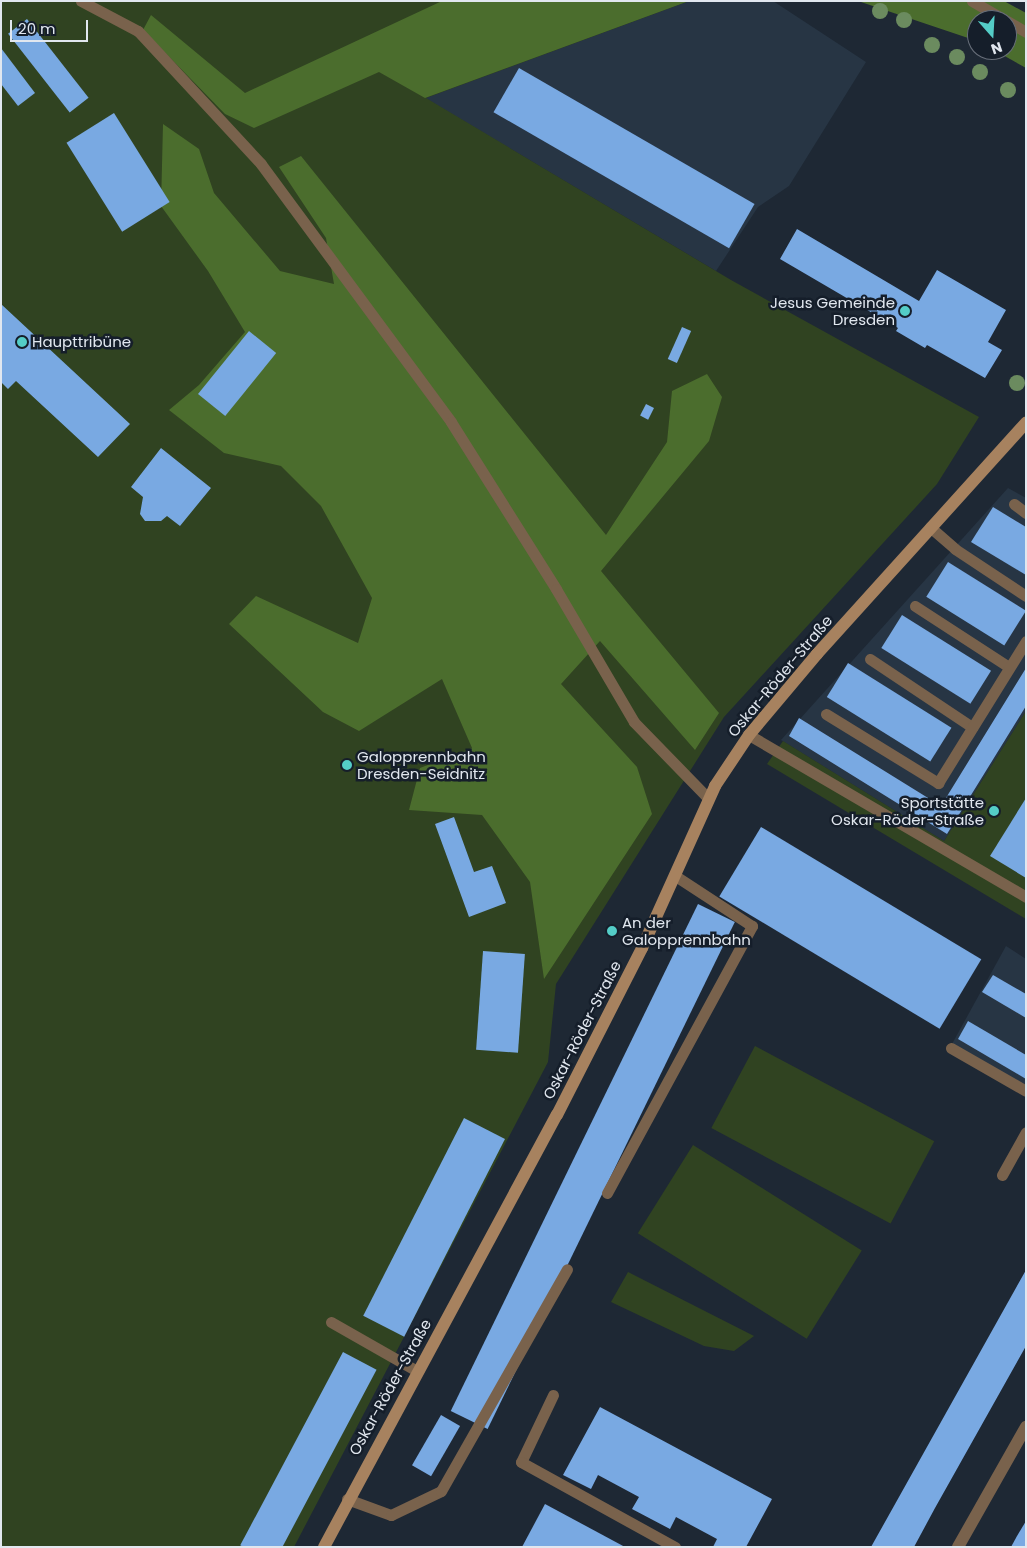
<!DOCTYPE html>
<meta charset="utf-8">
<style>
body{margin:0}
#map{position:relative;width:1027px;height:1548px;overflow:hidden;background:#1e2834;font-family:Poppins,sans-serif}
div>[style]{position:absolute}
.built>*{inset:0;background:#273544}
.green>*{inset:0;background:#304321;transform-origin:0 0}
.forest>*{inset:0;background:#4b6d2d}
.building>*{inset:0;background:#79a9e2;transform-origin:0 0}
.lane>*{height:11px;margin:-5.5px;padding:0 5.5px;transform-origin:5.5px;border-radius:5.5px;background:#79624c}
.street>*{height:12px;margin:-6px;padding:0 6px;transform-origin:6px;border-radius:6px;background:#79624c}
.secondary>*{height:12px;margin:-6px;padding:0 6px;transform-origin:6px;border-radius:6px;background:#a7825f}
.trees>*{width:16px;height:16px;margin:-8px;border-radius:50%;background:#6b8b5f}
.dots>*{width:14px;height:14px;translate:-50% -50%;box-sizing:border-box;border:2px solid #151e2a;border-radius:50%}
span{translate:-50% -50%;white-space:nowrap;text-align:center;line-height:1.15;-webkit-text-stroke:5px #151e2a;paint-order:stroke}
.poi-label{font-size:15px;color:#e1e7ef}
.right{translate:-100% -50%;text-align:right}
.left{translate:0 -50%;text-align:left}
.street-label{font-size:15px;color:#e1e7ef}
.frame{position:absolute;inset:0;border:2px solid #e1e7ef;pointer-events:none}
.north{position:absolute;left:967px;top:10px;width:50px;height:50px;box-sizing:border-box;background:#151e2a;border:1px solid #676e79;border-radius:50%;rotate:161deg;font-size:14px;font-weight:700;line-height:20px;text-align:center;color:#e1e7ef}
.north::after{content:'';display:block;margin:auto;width:18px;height:22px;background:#54cdc7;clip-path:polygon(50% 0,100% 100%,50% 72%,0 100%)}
.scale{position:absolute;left:10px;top:20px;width:78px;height:22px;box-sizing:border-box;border:2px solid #e1e7ef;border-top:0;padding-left:6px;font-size:15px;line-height:18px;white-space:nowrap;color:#e1e7ef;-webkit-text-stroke:4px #151e2a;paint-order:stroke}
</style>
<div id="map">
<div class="built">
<i style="clip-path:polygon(689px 1px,773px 1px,866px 62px,789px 186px,758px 207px,716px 271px,425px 98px)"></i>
<i style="clip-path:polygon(1008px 488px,1026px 498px,1026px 711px,944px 841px,781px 740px)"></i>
<i style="clip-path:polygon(1006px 946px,1026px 959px,1026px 1086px,952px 1044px)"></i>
</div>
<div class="green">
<i style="clip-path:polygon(1px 1px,689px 1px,426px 98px,731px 280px,979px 417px,937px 484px,724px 717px,556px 984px,548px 1062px,294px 1547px,1px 1547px)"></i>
<i style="clip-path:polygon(1026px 711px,1026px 919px,767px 764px,783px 741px,944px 841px)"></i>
<i style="left:755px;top:1046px;width:203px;height:93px;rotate:28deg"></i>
<i style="left:693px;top:1145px;width:199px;height:104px;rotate:32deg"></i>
<i style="clip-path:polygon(628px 1272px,754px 1336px,734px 1351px,704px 1346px,611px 1302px)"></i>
</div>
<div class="forest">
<i style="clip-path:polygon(442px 1px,689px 1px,425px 98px,379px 72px,254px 128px,225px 114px,143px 30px,151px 15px,245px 93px)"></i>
<i style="clip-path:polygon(858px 1px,1004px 1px,1026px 13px,1026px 68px,994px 50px,1007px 50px,1007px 20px,977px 20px,977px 41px)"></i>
<i style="clip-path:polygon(163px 124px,199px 149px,214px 193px,280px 271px,334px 284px,326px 238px,279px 167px,301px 156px,606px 535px,667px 442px,672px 391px,707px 374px,722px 397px,709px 441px,601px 571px,719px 713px,695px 750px,600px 641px,561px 684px,637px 767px,652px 814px,544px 979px,530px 882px,482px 815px,409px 810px,420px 768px,472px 748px,442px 679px,359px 731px,323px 712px,229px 624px,256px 596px,358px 643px,372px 598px,321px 506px,281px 466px,224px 453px,169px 410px,199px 385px,245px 332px,208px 271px,161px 206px)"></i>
</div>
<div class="building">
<i style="left:27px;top:19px;width:100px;height:24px;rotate:52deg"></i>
<i style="clip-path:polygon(1px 48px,35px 93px,18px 106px,1px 84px)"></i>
<i style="left:519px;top:68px;width:272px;height:51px;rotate:30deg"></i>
<i style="left:114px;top:113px;width:105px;height:56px;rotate:58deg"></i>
<i style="clip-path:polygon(797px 229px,919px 301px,937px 270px,1006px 310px,988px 342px,1002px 350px,985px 378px,927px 345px,925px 348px,896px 331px,898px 328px,780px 259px)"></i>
<i style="clip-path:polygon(1px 304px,130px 424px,98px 457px,16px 381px,8px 389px,1px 382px)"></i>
<i style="left:682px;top:327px;width:10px;height:35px;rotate:24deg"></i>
<i style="left:249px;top:331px;width:35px;height:81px;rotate:39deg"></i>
<i style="left:646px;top:404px;width:9px;height:13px;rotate:27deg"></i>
<i style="clip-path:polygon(161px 448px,211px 488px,180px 526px,167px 516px,161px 521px,145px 521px,140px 514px,143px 497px,131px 487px)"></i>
<i style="clip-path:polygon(993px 507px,1026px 527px,1026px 575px,971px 542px)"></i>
<i style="left:948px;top:562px;width:92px;height:41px;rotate:32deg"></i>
<i style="left:902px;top:615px;width:105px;height:39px;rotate:32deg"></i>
<i style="left:848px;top:663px;width:122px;height:40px;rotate:32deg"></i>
<i style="clip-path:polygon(1026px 668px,1026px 706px,947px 834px,789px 736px,799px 718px,941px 806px)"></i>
<i style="clip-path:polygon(1026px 798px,1026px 878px,990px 856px)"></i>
<i style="clip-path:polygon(454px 817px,474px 872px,492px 866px,506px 903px,469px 917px,435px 824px)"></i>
<i style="left:761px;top:827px;width:257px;height:81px;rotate:31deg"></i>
<i style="left:698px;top:904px;width:41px;height:564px;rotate:26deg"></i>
<i style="left:483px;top:951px;width:42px;height:99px;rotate:4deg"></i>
<i style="clip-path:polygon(993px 975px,1026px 994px,1026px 1018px,982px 992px)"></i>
<i style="clip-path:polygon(968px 1021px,1026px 1055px,1026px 1079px,958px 1039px)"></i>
<i style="left:464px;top:1118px;width:46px;height:222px;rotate:27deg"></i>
<i style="clip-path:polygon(1026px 1270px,1026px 1346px,935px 1508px,914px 1547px,871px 1547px)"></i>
<i style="left:343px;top:1352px;width:38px;height:219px;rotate:28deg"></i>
<i style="clip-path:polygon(600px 1407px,772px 1499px,746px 1547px,713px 1547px,717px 1539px,676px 1517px,670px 1529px,632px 1509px,639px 1497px,598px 1475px,591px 1489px,563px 1475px)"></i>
<i style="left:441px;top:1415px;width:22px;height:58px;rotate:30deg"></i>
<i style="clip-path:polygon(545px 1504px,625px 1547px,522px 1547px)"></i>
<i style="clip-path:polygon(1026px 1521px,1026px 1547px,1011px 1547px,1017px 1536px)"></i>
</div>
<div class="lane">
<i style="left:81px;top:1px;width:64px;rotate:27.8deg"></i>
<i style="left:138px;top:31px;width:181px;rotate:47.2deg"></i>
<i style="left:261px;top:164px;width:320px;rotate:53.6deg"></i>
<i style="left:451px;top:422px;width:197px;rotate:57.8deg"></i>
<i style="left:556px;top:589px;width:154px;rotate:59.6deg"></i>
<i style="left:634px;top:722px;width:106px;rotate:45.8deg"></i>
<i style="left:972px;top:1px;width:38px;rotate:30deg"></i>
<i style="left:1007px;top:21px;width:22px;rotate:30deg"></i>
<i style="left:1014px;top:504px;width:15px;rotate:37deg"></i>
<i style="left:930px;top:527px;width:33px;rotate:41deg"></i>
<i style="left:955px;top:549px;width:85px;rotate:33.5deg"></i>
<i style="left:915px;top:606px;width:112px;rotate:33deg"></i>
<i style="left:870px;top:659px;width:123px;rotate:33.7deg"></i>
<i style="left:826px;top:714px;width:132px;rotate:31.6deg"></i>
<i style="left:938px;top:783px;width:167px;rotate:-58.2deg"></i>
<i style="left:749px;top:735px;width:321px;rotate:30.3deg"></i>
<i style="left:951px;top:1048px;width:86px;rotate:29.8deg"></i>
<i style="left:1002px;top:1175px;width:49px;rotate:-60.8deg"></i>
<i style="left:607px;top:1193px;width:304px;rotate:-61.5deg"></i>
<i style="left:752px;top:926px;width:93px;rotate:-146.8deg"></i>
<i style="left:331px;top:1322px;width:99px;rotate:29.7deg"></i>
<i style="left:553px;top:1395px;width:74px;rotate:115.5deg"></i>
<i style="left:521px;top:1462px;width:176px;rotate:28.9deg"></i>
<i style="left:347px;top:1499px;width:47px;rotate:20deg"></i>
<i style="left:391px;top:1515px;width:55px;rotate:-25.6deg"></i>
<i style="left:441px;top:1491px;width:255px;rotate:-60.4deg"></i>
</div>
<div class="street">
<i style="left:958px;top:1547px;width:138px;rotate:-60.5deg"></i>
</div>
<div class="secondary">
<i style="left:324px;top:1547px;width:491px;rotate:-61.7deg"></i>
<i style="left:557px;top:1115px;width:187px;rotate:-63deg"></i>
<i style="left:642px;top:948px;width:178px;rotate:-65.7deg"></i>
<i style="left:715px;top:786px;width:61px;rotate:-56.3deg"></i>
<i style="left:749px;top:735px;width:106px;rotate:-50deg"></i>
<i style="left:817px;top:654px;width:312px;rotate:-47.9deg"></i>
</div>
<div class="trees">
<i style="left:880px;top:11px"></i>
<i style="left:904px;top:20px"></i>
<i style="left:932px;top:45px"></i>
<i style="left:957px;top:57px"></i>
<i style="left:980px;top:72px"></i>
<i style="left:1008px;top:90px"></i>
<i style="left:1017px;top:383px"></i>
</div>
<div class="dots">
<i style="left:905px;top:311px;background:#54cdc7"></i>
<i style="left:22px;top:342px;background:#54cdc7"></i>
<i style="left:347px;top:765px;background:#54cdc7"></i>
<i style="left:994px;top:811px;background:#54cdc7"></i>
<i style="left:612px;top:931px;background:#54cdc7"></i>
</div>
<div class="poi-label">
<span class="right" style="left:895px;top:311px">Jesus Gemeinde<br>Dresden</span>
<span class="left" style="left:32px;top:342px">Haupttribüne</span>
<span class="left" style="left:357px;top:765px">Galopprennbahn<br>Dresden-Seidnitz</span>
<span class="right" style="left:984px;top:811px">Sportstätte<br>Oskar-Röder-Straße</span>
<span class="left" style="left:622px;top:931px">An der<br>Galopprennbahn</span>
</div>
<div class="street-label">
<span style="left:780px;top:676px;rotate:-50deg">Oskar-Röder-Straße</span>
<span style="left:582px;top:1030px;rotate:-63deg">Oskar-Röder-Straße</span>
<span style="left:390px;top:1387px;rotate:-61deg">Oskar-Röder-Straße</span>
</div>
<div class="frame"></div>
<div class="north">N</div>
<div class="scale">20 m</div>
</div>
